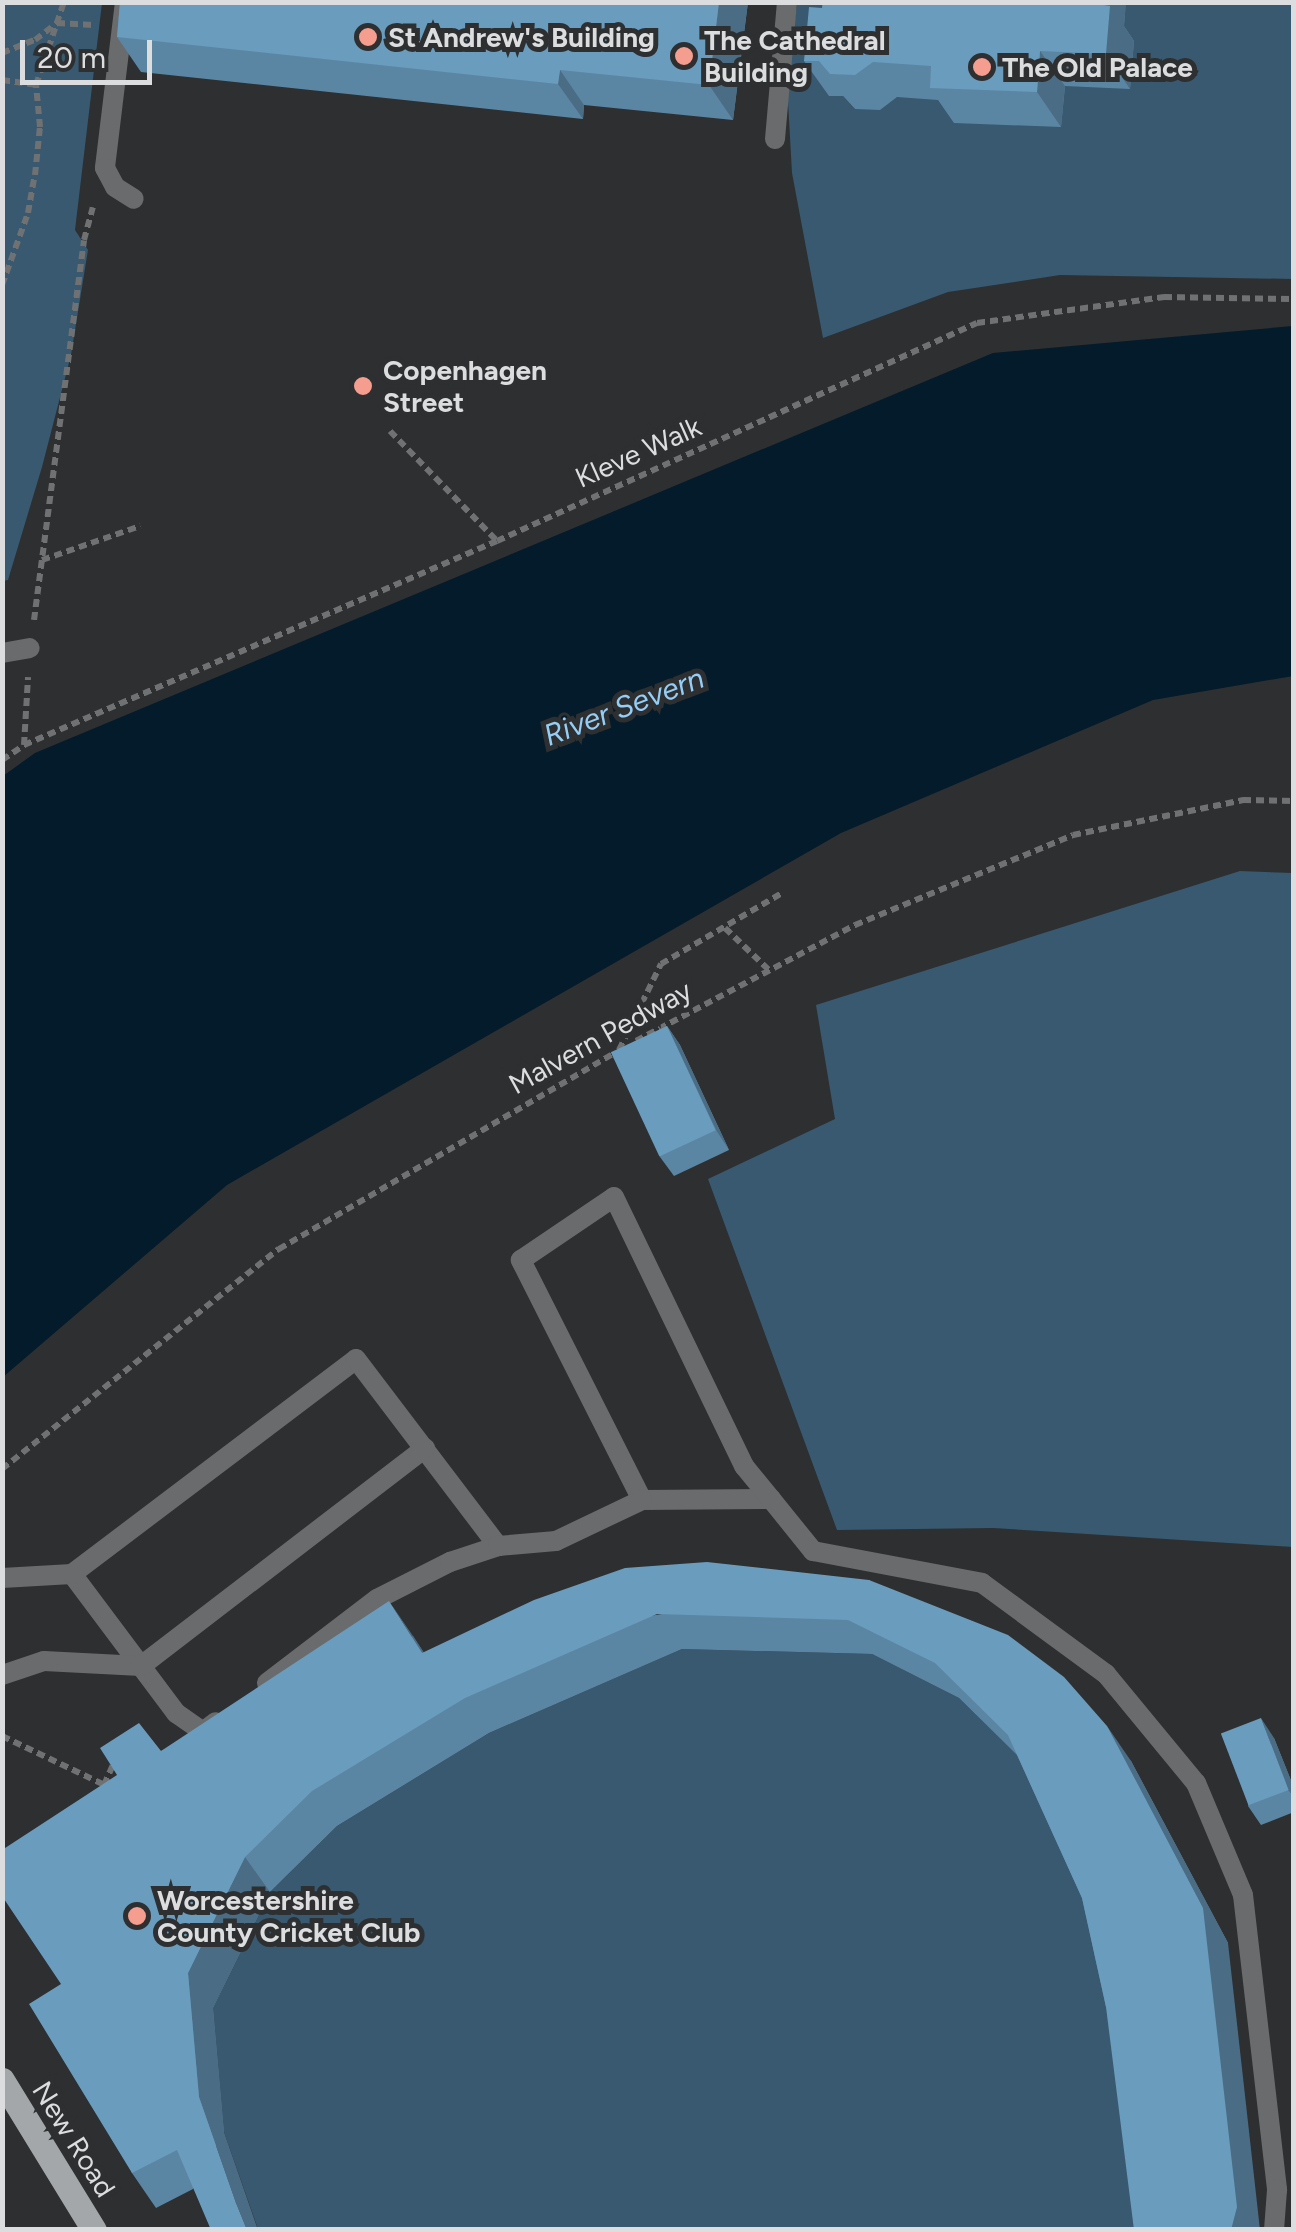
<!DOCTYPE html>
<style>
body{margin:0}
#map{position:relative;width:1296px;height:2232px;overflow:hidden;background:#2d2f31;font-family:Figtree,sans-serif}
div>[style]{position:absolute}
.green>*{inset:0;background:#38596f}
.water>*{inset:0;background:#031b2b}
.path>*{height:6px;margin-top:-3px;transform-origin:0;background:repeating-linear-gradient(90deg,#6f7172 0 8px,transparent 0 13px)}
.lane>*{height:20px;margin:-10px;padding:0 10px;transform-origin:10px;border-radius:10px;background:#6a6b6c}
.street>*{height:20px;margin:-10px;padding:0 10px;transform-origin:10px;border-radius:10px;background:#6a6b6c}
.primary>*{height:25px;margin:-12.5px;padding:0 12.5px;transform-origin:12.5px;border-radius:12.5px;background:#a4a7a9}
.wall>*{inset:0;background:#5b86a3}
.shaded-wall>*{inset:0;background:#4a6d85}
.building>*{inset:0;background:#6a9cbe;transform-origin:0 0}
.dots>*{width:28px;height:28px;translate:-50% -50%;box-sizing:border-box;border:5px solid #2d2f31;border-radius:50%}
span{translate:-50% -50%;white-space:nowrap;text-align:center;line-height:1.15;-webkit-text-stroke:10px #2d2f31;paint-order:stroke}
.poi-label{font-size:28px;color:#dbddde;font-weight:700}
.left{translate:0 -50%;text-align:left}
.street-label{font-size:28px;color:#dbddde}
.water-label{font-size:30px;color:#94cef7;font-style:italic}
.frame{position:absolute;inset:0;border:5px solid #dbddde;pointer-events:none}
.scale{position:absolute;left:20px;top:40px;width:132px;height:45px;box-sizing:border-box;border:5px solid #dbddde;border-top:0;padding-left:12px;font-size:30px;line-height:35px;white-space:nowrap;color:#dbddde;-webkit-text-stroke:8px #2d2f31;paint-order:stroke}
</style>
<div id="map">
<div class="green">
<i style="clip-path:polygon(2px 3px,102px 3px,75px 230px,88px 250px,71px 355px,42px 467px,8px 580px,3px 581px)"></i>
<i style="clip-path:polygon(797px 3px,849px 3px,829px 96px,843px 96px,855px 109px,897px 97px,1065px 86px,1122px 39px,1126px 3px,1293px 3px,1293px 279px,1060px 275px,948px 292px,823px 338px,792px 173px,787px 84px)"></i>
<i style="clip-path:polygon(1240px 871px,1293px 873px,1293px 1547px,993px 1528px,837px 1530px,708px 1179px,835px 1119px,816px 1005px)"></i>
<i style="clip-path:polygon(682px 1649px,872px 1654px,959px 1698px,1033px 1770px,1106px 1933px,1153px 2229px,258px 2229px,224px 2132px,213px 2008px,270px 1892px,337px 1826px,489px 1733px)"></i>
</div>
<div class="water">
<i style="clip-path:polygon(1293px 326px,1293px 676px,1153px 700px,841px 833px,227px 1185px,3px 1377px,3px 776px,35px 753px,993px 353px)"></i>
</div>
<div class="path">
<i style="left:2px;top:53px;width:35px;rotate:-22deg"></i>
<i style="left:35px;top:40px;width:28px;rotate:-38deg"></i>
<i style="left:57px;top:23px;width:36px;rotate:3deg"></i>
<i style="left:2px;top:80px;width:34px;rotate:8deg"></i>
<i style="left:2px;top:285px;width:77px;rotate:-70.1deg"></i>
<i style="left:28px;top:213px;width:39px;rotate:-80deg"></i>
<i style="left:35px;top:175px;width:48px;rotate:-84.1deg"></i>
<i style="left:40px;top:127px;width:42px;rotate:-95.4deg"></i>
<i style="left:36px;top:85px;width:88px;rotate:-71.4deg"></i>
<i style="left:390px;top:431px;width:153px;rotate:45.8deg"></i>
<i style="left:42px;top:560px;width:104px;rotate:-19.1deg"></i>
<i style="left:34px;top:620px;width:383px;rotate:-82.5deg"></i>
<i style="left:84px;top:240px;width:34px;rotate:-75deg"></i>
<i style="left:24px;top:745px;width:68px;rotate:-86.6deg"></i>
<i style="left:2px;top:760px;width:27px;rotate:-34deg"></i>
<i style="left:24px;top:745px;width:515px;rotate:-23.33deg"></i>
<i style="left:497px;top:541px;width:527px;rotate:-24.43deg"></i>
<i style="left:977px;top:323px;width:189px;rotate:-7.9deg"></i>
<i style="left:1164px;top:297px;width:130px;rotate:0.9deg"></i>
<i style="left:725px;top:928px;width:61px;rotate:43.7deg"></i>
<i style="left:636px;top:1041px;width:248px;rotate:-27.9deg"></i>
<i style="left:855px;top:925px;width:236px;rotate:-22.4deg"></i>
<i style="left:1073px;top:835px;width:174px;rotate:-11.6deg"></i>
<i style="left:1243px;top:800px;width:51px;rotate:1.1deg"></i>
<i style="left:619px;top:1050px;width:96px;rotate:-64deg"></i>
<i style="left:661px;top:964px;width:140px;rotate:-30.4deg"></i>
<i style="left:2px;top:1469px;width:354px;rotate:-38.5deg"></i>
<i style="left:279px;top:1249px;width:390px;rotate:-30.3deg"></i>
<i style="left:2px;top:1736px;width:116px;rotate:25.5deg"></i>
<i style="left:104px;top:1785px;width:24px;rotate:-66deg"></i>
</div>
<div class="lane">
<i style="left:125px;top:2px;width:167px;rotate:96.9deg"></i>
<i style="left:105px;top:168px;width:21px;rotate:62deg"></i>
<i style="left:115px;top:187px;width:22px;rotate:32deg"></i>
<i style="left:775px;top:139px;width:138px;rotate:-85deg"></i>
<i style="left:771px;top:1499px;width:129px;rotate:179.6deg"></i>
<i style="left:642px;top:1500px;width:269px;rotate:-116.8deg"></i>
<i style="left:521px;top:1260px;width:112px;rotate:-34.1deg"></i>
<i style="left:614px;top:1197px;width:299px;rotate:64.2deg"></i>
<i style="left:744px;top:1466px;width:43px;rotate:50.7deg"></i>
<i style="left:771px;top:1499px;width:67px;rotate:51.1deg"></i>
<i style="left:813px;top:1551px;width:172px;rotate:10.7deg"></i>
<i style="left:982px;top:1583px;width:154px;rotate:36.3deg"></i>
<i style="left:1106px;top:1674px;width:141px;rotate:50.5deg"></i>
<i style="left:1196px;top:1783px;width:121px;rotate:67.2deg"></i>
<i style="left:1243px;top:1895px;width:297px;rotate:83.4deg"></i>
<i style="left:1277px;top:2190px;width:40px;rotate:94.3deg"></i>
<i style="left:72px;top:1574px;width:174px;rotate:53.2deg"></i>
<i style="left:176px;top:1713px;width:33px;rotate:35deg"></i>
<i style="left:203px;top:1732px;width:16px;rotate:-38deg"></i>
<i style="left:2px;top:1578px;width:70px;rotate:-3.3deg"></i>
<i style="left:72px;top:1574px;width:356px;rotate:-37.1deg"></i>
<i style="left:356px;top:1359px;width:235px;rotate:52.8deg"></i>
<i style="left:2px;top:1675px;width:44px;rotate:-18.4deg"></i>
<i style="left:44px;top:1661px;width:97px;rotate:3deg"></i>
<i style="left:141px;top:1666px;width:358px;rotate:-37.5deg"></i>
<i style="left:267px;top:1683px;width:138px;rotate:-37.4deg"></i>
<i style="left:377px;top:1599px;width:82px;rotate:-26.9deg"></i>
<i style="left:450px;top:1562px;width:51px;rotate:-18.4deg"></i>
<i style="left:498px;top:1546px;width:58px;rotate:-4.9deg"></i>
<i style="left:556px;top:1541px;width:95px;rotate:-25.5deg"></i>
</div>
<div class="street">
<i style="left:2px;top:653px;width:28px;rotate:-10deg"></i>
</div>
<div class="primary">
<i style="left:2px;top:2080px;width:176px;rotate:58.5deg"></i>
</div>
<div class="wall">
<i style="clip-path:polygon(120px 2px,748px 2px,733px 120px,584px 105px,583px 119px,141px 72px,117px 37px)"></i>
<i style="clip-path:polygon(823px 2px,1126px 2px,1124px 26px,1134px 41px,1130px 89px,1065px 86px,1061px 127px,954px 123px,938px 100px,897px 97px,880px 110px,855px 109px,843px 96px,829px 96px,804px 61px,822px 8px)"></i>
<i style="clip-path:polygon(667px 1026px,680px 1045px,729px 1150px,674px 1176px,660px 1157px)"></i>
<i style="clip-path:polygon(869px 1580px,1131px 1761px,1228px 1943px,1106px 2007px,1082px 1898px,1017px 1755px,959px 1698px,872px 1654px,682px 1649px,489px 1733px,337px 1826px,270px 1892px,213px 2008px,224px 2132px,193px 2189px,156px 2208px,132px 2173px,61px 1984px,161px 1751px,413px 1636px,424px 1653px)"></i>
<i style="clip-path:polygon(1274px 1738px,1294px 1788px,1294px 1812px,1261px 1825px,1248px 1806px)"></i>
</div>
<div class="shaded-wall">
<i style="clip-path:polygon(719px 2px,748px 2px,733px 120px,709px 85px)"></i>
<i style="clip-path:polygon(1098px 2px,1126px 2px,1124px 26px,1134px 41px,1130px 89px,1106px 54px)"></i>
<i style="clip-path:polygon(1040px 51px,1065px 86px,1061px 127px,1037px 92px)"></i>
<i style="clip-path:polygon(560px 70px,584px 105px,583px 119px,558px 84px)"></i>
<i style="clip-path:polygon(667px 1026px,680px 1045px,729px 1150px,716px 1130px)"></i>
<i style="clip-path:polygon(389px 1601px,413px 1636px,447px 1688px,422px 1653px)"></i>
<i style="clip-path:polygon(1261px 1718px,1274px 1738px,1294px 1788px,1294px 1797px,1288px 1790px)"></i>
<i style="clip-path:polygon(1107px 1726px,1131px 1761px,1228px 1943px,1260px 2230px,1231px 2230px)"></i>
<i style="clip-path:polygon(245px 1857px,270px 1892px,213px 2008px,224px 2132px,258px 2230px,247px 2230px,236px 2203px,199px 2097px,188px 1973px)"></i>
</div>
<div class="building">
<i style="clip-path:polygon(120px 2px,719px 2px,709px 85px,560px 70px,558px 84px,117px 37px)"></i>
<i style="clip-path:polygon(823px 2px,1098px 2px,1098px 4px,1110px 6px,1106px 54px,1040px 51px,1037px 92px,930px 88px,931px 66px,873px 62px,855px 75px,830px 74px,819px 61px,804px 61px,809px 7px,822px 8px)"></i>
<i style="left:667px;top:1026px;width:115px;height:62px;rotate:65deg"></i>
<i style="clip-path:polygon(707px 1562px,869px 1580px,1008px 1635px,1064px 1677px,1107px 1726px,1203px 1908px,1237px 2207px,1231px 2230px,1134px 2230px,1106px 2007px,1082px 1898px,1008px 1735px,935px 1663px,848px 1620px,657px 1614px,465px 1698px,312px 1791px,245px 1857px,188px 1973px,199px 2097px,236px 2203px,247px 2230px,211px 2230px,177px 2150px,132px 2173px,29px 2004px,61px 1984px,2px 1896px,2px 1850px,117px 1775px,100px 1748px,139px 1723px,161px 1751px,389px 1601px,422px 1653px,534px 1600px,625px 1568px)"></i>
<i style="left:1261px;top:1718px;width:77px;height:43px;rotate:69deg"></i>
</div>
<div class="dots">
<i style="left:368px;top:37px;background:#f59d8f"></i>
<i style="left:684px;top:56px;background:#f59d8f"></i>
<i style="left:982px;top:67px;background:#f59d8f"></i>
<i style="left:363px;top:386px;background:#f59d8f"></i>
<i style="left:137px;top:1916px;background:#f59d8f"></i>
</div>
<div class="poi-label">
<span class="left" style="left:388px;top:37px">St Andrew's Building</span>
<span class="left" style="left:704px;top:56px">The Cathedral<br>Building</span>
<span class="left" style="left:1002px;top:67px">The Old Palace</span>
<span class="left" style="left:383px;top:386px">Copenhagen<br>Street</span>
<span class="left" style="left:157px;top:1916px">Worcestershire<br>County Cricket Club</span>
</div>
<div class="street-label">
<span style="left:638px;top:452px;rotate:-24deg">Kleve Walk</span>
<span style="left:600px;top:1037px;rotate:-29deg">Malvern Pedway</span>
<span style="left:74px;top:2139px;rotate:58deg">New Road</span>
</div>
<div class="water-label">
<span style="left:624px;top:707px;rotate:-21deg">River Severn</span>
</div>
<div class="frame"></div>
<div class="scale">20 m</div>
</div>
